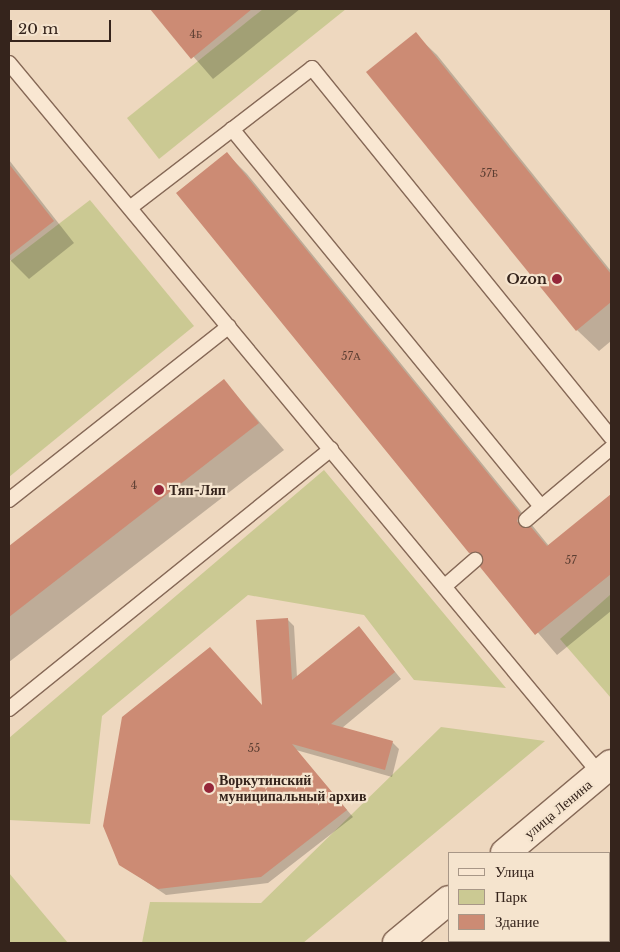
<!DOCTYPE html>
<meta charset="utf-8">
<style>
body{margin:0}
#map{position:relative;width:620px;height:952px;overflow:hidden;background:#eed8bf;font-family:"Libre Baskerville",serif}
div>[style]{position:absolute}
.green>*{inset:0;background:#cbc993}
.shadow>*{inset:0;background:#0003}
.building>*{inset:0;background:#cc8b74}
.path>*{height:3px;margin-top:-1.5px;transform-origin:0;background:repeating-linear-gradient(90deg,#866957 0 4px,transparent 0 6.5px)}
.roads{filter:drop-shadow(1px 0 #866957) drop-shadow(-1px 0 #866957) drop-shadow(0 1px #866957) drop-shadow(0 -1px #866957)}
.service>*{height:14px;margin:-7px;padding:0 7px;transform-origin:7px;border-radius:7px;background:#f9e7d2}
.secondary>*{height:28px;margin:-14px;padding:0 14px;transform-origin:14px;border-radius:14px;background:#f9e7d2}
.dots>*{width:14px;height:14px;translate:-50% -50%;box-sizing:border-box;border:2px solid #f5e4ce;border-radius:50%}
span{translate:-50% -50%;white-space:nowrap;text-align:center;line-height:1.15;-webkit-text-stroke:4.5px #f5e4ce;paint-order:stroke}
.number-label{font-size:11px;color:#5b3e32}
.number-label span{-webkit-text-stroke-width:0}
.poi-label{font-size:14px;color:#35241c;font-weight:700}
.right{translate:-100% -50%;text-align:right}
.left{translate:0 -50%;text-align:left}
.street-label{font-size:14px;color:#35241c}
.frame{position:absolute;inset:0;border:10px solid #35241c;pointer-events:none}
.legend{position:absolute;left:448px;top:852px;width:162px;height:90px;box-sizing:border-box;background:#f5e4ce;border:1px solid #a89787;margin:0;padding:6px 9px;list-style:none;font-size:15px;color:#35241c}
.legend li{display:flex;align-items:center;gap:10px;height:25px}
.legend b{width:25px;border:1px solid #a89787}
.scale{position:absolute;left:10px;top:20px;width:101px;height:22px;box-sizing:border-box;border:2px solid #35241c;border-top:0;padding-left:6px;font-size:15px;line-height:18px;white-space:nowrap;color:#35241c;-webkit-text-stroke:4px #f5e4ce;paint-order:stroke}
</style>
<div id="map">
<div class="green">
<i style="clip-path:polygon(263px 9px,346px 9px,159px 159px,127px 118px)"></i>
<i style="clip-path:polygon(90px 200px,194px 326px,9px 477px,9px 262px)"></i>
<i style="clip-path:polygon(324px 470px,506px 688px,414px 680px,364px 615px,248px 595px,102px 716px,90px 824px,9px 820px,9px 738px)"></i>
<i style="clip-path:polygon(611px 594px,611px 698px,560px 639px)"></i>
<i style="clip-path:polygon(441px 727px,545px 741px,303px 943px,142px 943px,150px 902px,261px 903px)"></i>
<i style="clip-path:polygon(9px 873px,68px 943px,9px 943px)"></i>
</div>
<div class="shadow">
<i style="clip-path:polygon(152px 9px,300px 9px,213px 79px)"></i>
<i style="clip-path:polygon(415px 34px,437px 55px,611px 271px,611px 341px,599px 351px,577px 330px)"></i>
<i style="clip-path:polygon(227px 154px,247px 174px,549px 546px,611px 496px,611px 611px,557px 655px,470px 553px)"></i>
<i style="clip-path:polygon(9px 160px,74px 243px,29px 279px,9px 259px)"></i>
<i style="clip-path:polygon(224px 381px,284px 450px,9px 662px,9px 547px)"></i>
<i style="clip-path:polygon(287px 619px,294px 626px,297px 677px,365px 635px,401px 679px,342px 728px,392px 742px,399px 749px,392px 777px,296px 750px,353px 817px,268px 883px,166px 895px,120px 864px,264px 708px)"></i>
</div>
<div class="building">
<i style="clip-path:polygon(150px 9px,252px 9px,191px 59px)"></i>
<i style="clip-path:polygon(416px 32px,611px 274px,611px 302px,576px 331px,366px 72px)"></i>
<i style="clip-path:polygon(227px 152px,520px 513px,517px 521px,520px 526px,531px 527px,547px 546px,611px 494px,611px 574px,535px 635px,480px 567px,482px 555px,477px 552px,469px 553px,176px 193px)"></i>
<i style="clip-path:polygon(9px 164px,54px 221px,9px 256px)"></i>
<i style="clip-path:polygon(224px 379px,259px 423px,9px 617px,9px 546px)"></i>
<i style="clip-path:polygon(288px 618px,292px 680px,359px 626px,395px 672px,331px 724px,393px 741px,385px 770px,292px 744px,347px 810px,261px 877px,158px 889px,119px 865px,103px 826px,122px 717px,210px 647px,262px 705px,256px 620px)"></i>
</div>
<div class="path">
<i style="left:609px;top:896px;width:3px;rotate:-45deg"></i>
<i style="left:549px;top:943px;width:4px;rotate:-34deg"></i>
</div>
<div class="roads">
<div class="service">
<i style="left:9px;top:63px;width:925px;rotate:50.27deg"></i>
<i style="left:232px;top:129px;width:488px;rotate:50.7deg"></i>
<i style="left:541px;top:507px;width:92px;rotate:-40.1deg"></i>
<i style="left:131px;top:207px;width:228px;rotate:-37.5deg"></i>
<i style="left:312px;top:68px;width:475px;rotate:51deg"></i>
<i style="left:9px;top:500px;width:280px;rotate:-38.3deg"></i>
<i style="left:526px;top:520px;width:20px;rotate:-41deg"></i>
<i style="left:445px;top:586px;width:40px;rotate:-41deg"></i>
<i style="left:9px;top:709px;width:414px;rotate:-38.9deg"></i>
</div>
<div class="secondary">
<i style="left:505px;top:853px;width:138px;rotate:-40deg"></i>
<i style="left:397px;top:943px;width:67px;rotate:-39.6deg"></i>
</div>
</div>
<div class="dots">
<i style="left:557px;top:279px;background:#952739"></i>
<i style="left:159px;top:490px;background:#952739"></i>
<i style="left:209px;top:788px;background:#952739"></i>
</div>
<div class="number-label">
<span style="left:196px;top:34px">4Б</span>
<span style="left:489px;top:173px">57Б</span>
<span style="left:351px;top:356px">57А</span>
<span style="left:134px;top:485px">4</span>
<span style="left:571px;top:560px">57</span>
<span style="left:254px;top:748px">55</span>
</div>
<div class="poi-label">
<span class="right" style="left:547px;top:279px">Ozon</span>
<span class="left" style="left:169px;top:490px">Тяп-Ляп</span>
<span class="left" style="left:219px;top:788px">Воркутинский<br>муниципальный архив</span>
</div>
<div class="street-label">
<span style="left:558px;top:809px;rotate:-40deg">улица Ленина</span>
</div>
<div class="frame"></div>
<ul class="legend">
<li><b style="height:6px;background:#f9e7d2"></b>Улица</li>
<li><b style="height:14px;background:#cbc993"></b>Парк</li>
<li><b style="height:14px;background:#cc8b74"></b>Здание</li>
</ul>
<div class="scale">20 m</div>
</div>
